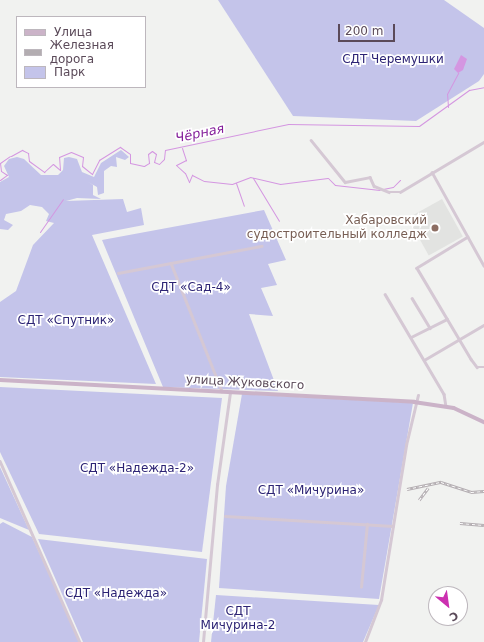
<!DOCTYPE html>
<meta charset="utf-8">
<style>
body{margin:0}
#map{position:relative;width:484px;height:642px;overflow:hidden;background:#f1f2f0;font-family:"DejaVu Sans",sans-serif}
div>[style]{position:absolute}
.education>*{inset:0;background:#e2e3e1;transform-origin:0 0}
.green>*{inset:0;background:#c4c4ea}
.water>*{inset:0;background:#d496e1}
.stream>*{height:1px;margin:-0.5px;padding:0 0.5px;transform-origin:0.5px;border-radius:0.5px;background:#d496e1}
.minor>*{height:2.5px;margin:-1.25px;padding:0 1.25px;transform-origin:1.25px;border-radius:1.25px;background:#d5c8d4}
.major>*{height:3.5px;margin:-1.75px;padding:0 1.75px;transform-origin:1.75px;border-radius:1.75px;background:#cbb3c8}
.rail>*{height:2.5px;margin-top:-1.25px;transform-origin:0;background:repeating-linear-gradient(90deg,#fff 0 3px,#b3adb1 0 6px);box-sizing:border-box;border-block:1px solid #b3adb1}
.dots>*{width:11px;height:11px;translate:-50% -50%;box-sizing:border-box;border:2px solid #fff;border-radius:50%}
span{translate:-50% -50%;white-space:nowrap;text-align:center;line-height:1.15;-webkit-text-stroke:3.5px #fff;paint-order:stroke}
.park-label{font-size:12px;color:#2c2374}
.education-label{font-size:12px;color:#785e54}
.right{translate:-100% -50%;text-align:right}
.street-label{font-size:12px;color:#5b4a59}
.water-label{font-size:13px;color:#841e9a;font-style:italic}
.legend{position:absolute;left:16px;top:16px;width:130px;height:72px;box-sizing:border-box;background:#fff;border:1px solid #bdb7bd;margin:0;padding:5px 7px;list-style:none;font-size:12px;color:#5b4a59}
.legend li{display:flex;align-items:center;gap:8px;height:20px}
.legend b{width:20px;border:1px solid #bdb7bd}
.north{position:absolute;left:428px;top:586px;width:40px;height:40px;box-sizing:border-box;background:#fff;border:1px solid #bdb7bd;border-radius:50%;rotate:151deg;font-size:11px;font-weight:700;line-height:16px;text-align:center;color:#5b4a59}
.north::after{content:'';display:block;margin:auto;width:14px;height:18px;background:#cc30b0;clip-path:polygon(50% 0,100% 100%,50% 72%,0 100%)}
.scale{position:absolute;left:338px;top:24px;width:57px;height:18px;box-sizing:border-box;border:2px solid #5b4a59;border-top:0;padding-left:5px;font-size:12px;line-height:14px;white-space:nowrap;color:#5b4a59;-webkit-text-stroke:3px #fff;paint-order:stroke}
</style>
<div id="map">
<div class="education">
<i style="left:442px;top:199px;width:43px;height:39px;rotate:61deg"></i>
</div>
<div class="green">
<i style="clip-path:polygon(218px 0,444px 0,484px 28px,484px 74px,479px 81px,416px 121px,293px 116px)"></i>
<i style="clip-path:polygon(121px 150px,129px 157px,125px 160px,116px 157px,117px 167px,111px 166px,104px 171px,104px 193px,98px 195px,97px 187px,88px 182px,93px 185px,93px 195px,101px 199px,77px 198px,66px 201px,123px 199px,127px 212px,141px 208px,144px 225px,92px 235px,156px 384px,0 377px,0 302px,16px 291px,33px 245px,54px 223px,46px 221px,49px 214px,42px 207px,30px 205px,21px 211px,6px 214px,4px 220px,13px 225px,8px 230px,0 229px,0 182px,9px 177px,4px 166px,9px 159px,17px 157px,24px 159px,41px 175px,58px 175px,63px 170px,64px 158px,69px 157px,77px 159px,82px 172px,94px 177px,101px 163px)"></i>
<i style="clip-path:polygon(264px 210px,286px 260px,268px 264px,277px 285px,261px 288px,273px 316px,249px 314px,278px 391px,163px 387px,102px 240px)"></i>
<i style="clip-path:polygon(0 387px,222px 398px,202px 552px,39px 534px,0 452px)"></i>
<i style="clip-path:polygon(242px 394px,413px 403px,379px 599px,219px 588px,226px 486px)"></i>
<i style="clip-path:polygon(0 467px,29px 530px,0 518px)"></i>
<i style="clip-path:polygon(3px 522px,32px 537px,80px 642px,0 642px,0 524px)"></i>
<i style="clip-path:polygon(38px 539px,207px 559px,199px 642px,83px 642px)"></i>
<i style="clip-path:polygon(216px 595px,379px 605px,363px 642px,211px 642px)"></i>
</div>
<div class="water">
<i style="clip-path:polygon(461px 55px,467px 59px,463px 70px,458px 73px,454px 69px)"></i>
</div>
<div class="stream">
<i style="left:448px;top:107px;width:13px;rotate:-94deg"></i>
<i style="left:447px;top:94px;width:24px;rotate:-62deg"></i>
<i style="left:182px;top:148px;width:13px;rotate:72deg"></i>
<i style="left:186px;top:160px;width:11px;rotate:153deg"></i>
<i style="left:176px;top:165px;width:12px;rotate:42deg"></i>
<i style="left:185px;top:173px;width:10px;rotate:66deg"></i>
<i style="left:189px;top:182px;width:8px;rotate:-67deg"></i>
<i style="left:192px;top:175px;width:13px;rotate:27deg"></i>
<i style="left:204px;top:181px;width:28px;rotate:6deg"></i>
<i style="left:232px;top:184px;width:19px;rotate:-21deg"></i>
<i style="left:250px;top:177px;width:31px;rotate:13deg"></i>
<i style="left:280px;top:184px;width:48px;rotate:-7.1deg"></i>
<i style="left:328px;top:178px;width:10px;rotate:45deg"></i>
<i style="left:335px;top:185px;width:45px;rotate:6.3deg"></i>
<i style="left:11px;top:156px;width:13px;rotate:-29deg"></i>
<i style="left:22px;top:150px;width:7px;rotate:27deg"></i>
<i style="left:28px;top:153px;width:8px;rotate:83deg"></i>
<i style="left:29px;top:161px;width:19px;rotate:36deg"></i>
<i style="left:44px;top:172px;width:12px;rotate:-42deg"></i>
<i style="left:53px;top:164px;width:9px;rotate:41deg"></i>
<i style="left:60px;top:170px;width:13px;rotate:-94deg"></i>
<i style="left:59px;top:157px;width:13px;rotate:-23deg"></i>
<i style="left:71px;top:152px;width:13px;rotate:23deg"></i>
<i style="left:83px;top:157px;width:9px;rotate:96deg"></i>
<i style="left:82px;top:166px;width:13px;rotate:39deg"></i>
<i style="left:92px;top:174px;width:16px;rotate:-63deg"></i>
<i style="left:99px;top:160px;width:25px;rotate:-32deg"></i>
<i style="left:120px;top:147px;width:12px;rotate:35deg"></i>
<i style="left:130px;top:154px;width:9px;rotate:90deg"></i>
<i style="left:130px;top:163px;width:14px;rotate:12deg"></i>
<i style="left:144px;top:166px;width:6px;rotate:-31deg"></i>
<i style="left:149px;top:163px;width:9px;rotate:-96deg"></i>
<i style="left:148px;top:154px;width:5px;rotate:-37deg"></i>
<i style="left:152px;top:151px;width:5px;rotate:37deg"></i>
<i style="left:156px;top:154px;width:8px;rotate:104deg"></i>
<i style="left:154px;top:162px;width:5px;rotate:22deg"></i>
<i style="left:159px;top:164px;width:7px;rotate:-45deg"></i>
<i style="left:164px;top:159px;width:9px;rotate:-84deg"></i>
<i style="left:165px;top:150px;width:126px;rotate:-11.9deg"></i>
<i style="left:288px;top:124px;width:131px;rotate:0.9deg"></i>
<i style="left:419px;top:126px;width:62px;rotate:-35.8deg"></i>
<i style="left:469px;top:90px;width:15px;rotate:-11deg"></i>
<i style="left:253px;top:178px;width:50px;rotate:58.8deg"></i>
<i style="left:0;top:180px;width:9px;rotate:-36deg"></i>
<i style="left:7px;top:175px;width:7px;rotate:-146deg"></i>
<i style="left:1px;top:171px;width:8px;rotate:-97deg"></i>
<i style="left:0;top:163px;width:12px;rotate:-35deg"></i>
<i style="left:236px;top:183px;width:24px;rotate:71deg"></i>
<i style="left:383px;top:189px;width:10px;rotate:-11deg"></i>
<i style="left:393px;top:187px;width:10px;rotate:-45deg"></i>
<i style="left:40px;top:232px;width:40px;rotate:-55.1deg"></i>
</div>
<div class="minor">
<i style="left:311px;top:140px;width:54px;rotate:51deg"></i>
<i style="left:345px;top:182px;width:25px;rotate:-11deg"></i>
<i style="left:370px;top:177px;width:10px;rotate:66deg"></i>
<i style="left:374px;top:186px;width:16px;rotate:22deg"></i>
<i style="left:389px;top:192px;width:11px"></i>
<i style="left:400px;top:192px;width:98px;rotate:-30.8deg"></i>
<i style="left:432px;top:172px;width:107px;rotate:61deg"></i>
<i style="left:468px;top:237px;width:60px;rotate:148.7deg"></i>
<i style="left:417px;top:268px;width:106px;rotate:59.3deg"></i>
<i style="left:471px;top:359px;width:10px;rotate:53deg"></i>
<i style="left:477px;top:367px;width:7px"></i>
<i style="left:171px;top:263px;width:138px;rotate:68.3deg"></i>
<i style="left:118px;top:273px;width:146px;rotate:-10.7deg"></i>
<i style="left:385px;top:294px;width:116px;rotate:59.5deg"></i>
<i style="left:444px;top:394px;width:12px;rotate:81deg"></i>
<i style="left:412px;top:298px;width:35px;rotate:59deg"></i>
<i style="left:411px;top:337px;width:40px;rotate:-26.6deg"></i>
<i style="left:424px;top:360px;width:69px;rotate:-30.3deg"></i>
<i style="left:0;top:461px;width:198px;rotate:66.2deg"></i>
<i style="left:225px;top:516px;width:168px;rotate:3.4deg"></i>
<i style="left:361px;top:587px;width:63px;rotate:-84.6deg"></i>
<i style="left:203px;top:642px;width:158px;rotate:-84.9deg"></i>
<i style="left:217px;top:485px;width:94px;rotate:-82deg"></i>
<i style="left:365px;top:642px;width:45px;rotate:-69.1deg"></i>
<i style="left:381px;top:600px;width:157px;rotate:-80.8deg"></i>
<i style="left:406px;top:445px;width:51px;rotate:-76.5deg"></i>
</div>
<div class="major">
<i style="left:0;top:380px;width:415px;rotate:3deg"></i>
<i style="left:414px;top:402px;width:40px;rotate:8.5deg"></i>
<i style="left:454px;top:408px;width:33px;rotate:25deg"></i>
</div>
<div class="rail">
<i style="left:407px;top:489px;width:35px;rotate:-12deg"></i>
<i style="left:441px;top:482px;width:32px;rotate:18deg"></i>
<i style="left:471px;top:492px;width:13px;rotate:-4deg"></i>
<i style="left:419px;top:500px;width:15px;rotate:-53deg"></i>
<i style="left:460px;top:523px;width:24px;rotate:5deg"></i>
</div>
<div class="dots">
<i style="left:435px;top:228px;background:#8d6e63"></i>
</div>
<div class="park-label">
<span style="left:393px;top:60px">СДТ Черемушки</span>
<span style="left:191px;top:288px">СДТ «Сад-4»</span>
<span style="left:66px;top:321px">СДТ «Спутник»</span>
<span style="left:137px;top:469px">СДТ «Надежда-2»</span>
<span style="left:311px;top:491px">СДТ «Мичурина»</span>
<span style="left:116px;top:594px">СДТ «Надежда»</span>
<span style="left:238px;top:619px">СДТ<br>Мичурина-2</span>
</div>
<div class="education-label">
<span class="right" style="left:427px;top:228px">Хабаровский<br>судостроительный колледж</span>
</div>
<div class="street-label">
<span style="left:245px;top:383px;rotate:3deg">улица Жуковского</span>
</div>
<div class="water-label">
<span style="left:200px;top:134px;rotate:-12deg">Чёрная</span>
</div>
<ul class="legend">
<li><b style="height:5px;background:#cbb3c8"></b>Улица</li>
<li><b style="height:5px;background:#b3adb1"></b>Железная дорога</li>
<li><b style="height:11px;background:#c4c4ea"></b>Парк</li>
</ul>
<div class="north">С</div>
<div class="scale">200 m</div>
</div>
